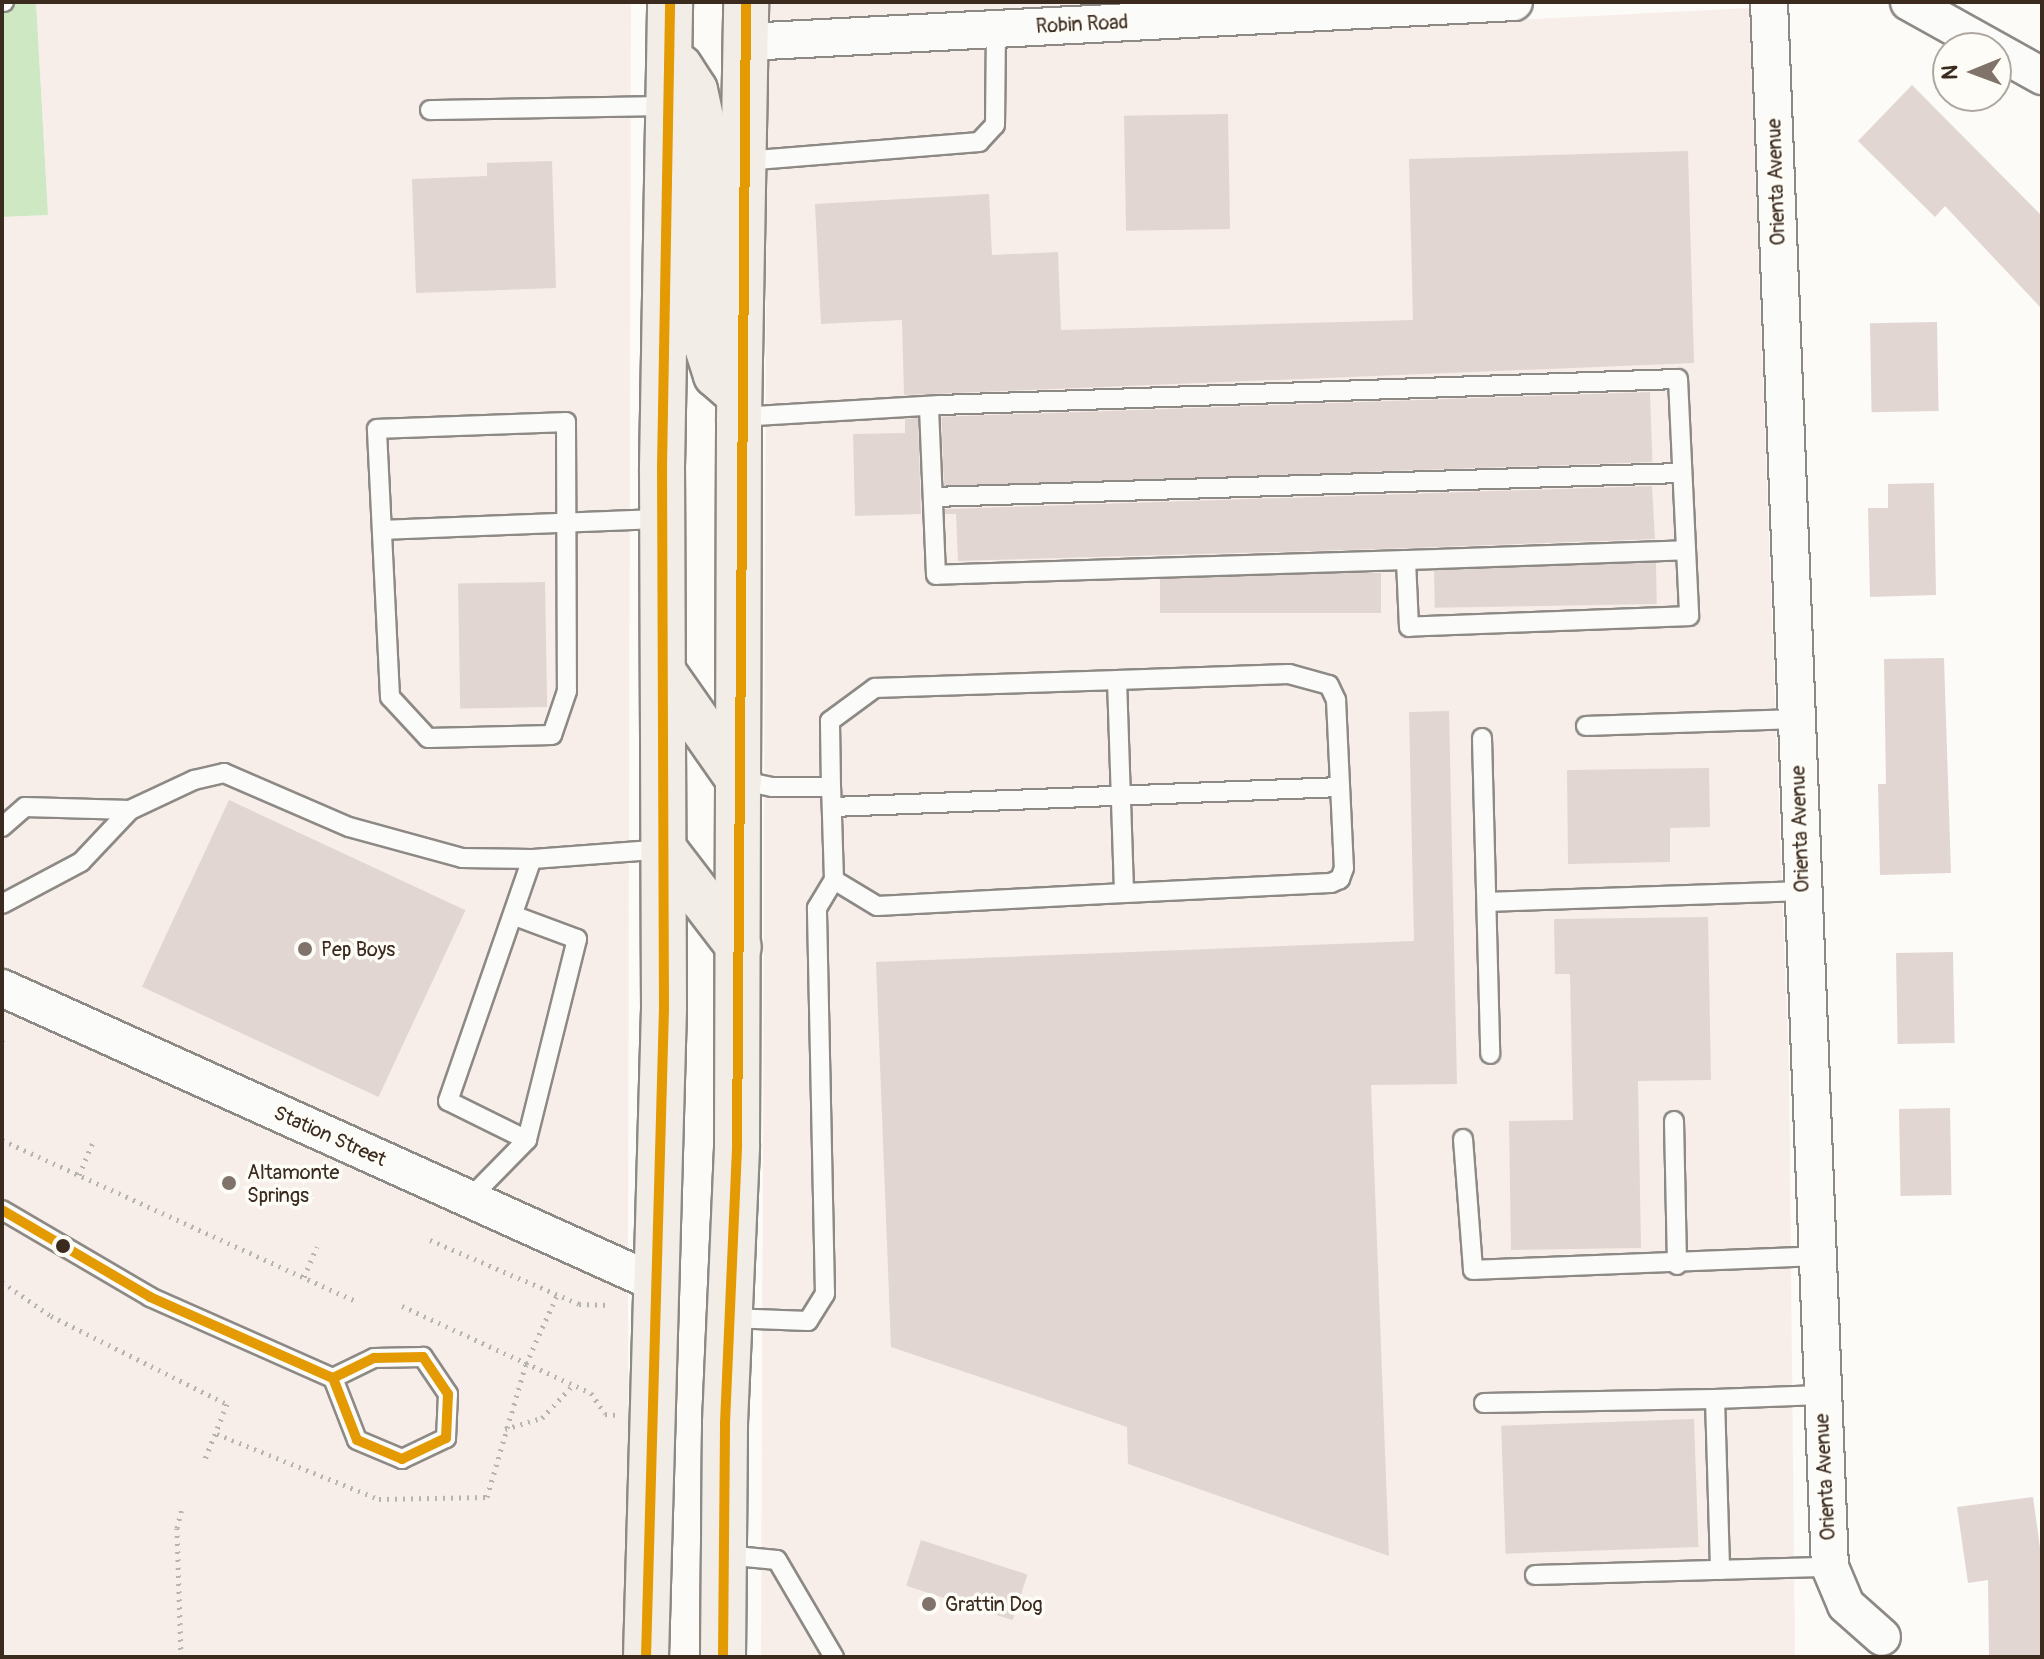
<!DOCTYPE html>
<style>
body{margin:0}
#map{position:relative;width:2044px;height:1659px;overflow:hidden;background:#fcfbf8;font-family:Pangolin,sans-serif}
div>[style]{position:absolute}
.built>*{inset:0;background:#f8eee9}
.green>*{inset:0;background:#cee8c3}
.building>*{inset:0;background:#e1d6d2;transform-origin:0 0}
.path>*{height:5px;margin-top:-2.5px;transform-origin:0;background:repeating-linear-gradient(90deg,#b6b4b1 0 2px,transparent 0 8px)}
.roads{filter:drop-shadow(2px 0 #8d8985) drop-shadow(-2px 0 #8d8985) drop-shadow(0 2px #8d8985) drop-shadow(0 -2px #8d8985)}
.service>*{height:18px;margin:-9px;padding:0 9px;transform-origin:9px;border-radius:9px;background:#fbfbf9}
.minor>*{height:36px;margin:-18px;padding:0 18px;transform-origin:18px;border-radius:18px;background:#fbfbf9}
.primary>*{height:44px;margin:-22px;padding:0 22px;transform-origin:22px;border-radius:22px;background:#f2eee7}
.bus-1>*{height:10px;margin:-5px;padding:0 5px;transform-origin:5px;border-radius:5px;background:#e49a03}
.dots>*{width:22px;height:22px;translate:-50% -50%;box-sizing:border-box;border:4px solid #fdfcf7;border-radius:50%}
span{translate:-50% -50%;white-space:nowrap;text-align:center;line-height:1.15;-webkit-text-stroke:7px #fdfcf7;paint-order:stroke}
.street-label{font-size:20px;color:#3b2a1e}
.poi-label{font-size:20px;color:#3b2a1e}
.left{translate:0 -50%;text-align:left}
.frame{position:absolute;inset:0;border:4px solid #3b2a1e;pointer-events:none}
.north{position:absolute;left:1932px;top:32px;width:80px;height:80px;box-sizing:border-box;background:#fdfcf7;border:2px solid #afa8a0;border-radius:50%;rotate:269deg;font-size:22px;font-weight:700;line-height:32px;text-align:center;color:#3b2a1e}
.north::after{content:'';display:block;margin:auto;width:28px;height:36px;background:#7f736a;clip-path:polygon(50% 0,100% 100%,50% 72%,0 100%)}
</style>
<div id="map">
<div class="built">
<i style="clip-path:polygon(36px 2px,631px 2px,628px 1251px,2px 968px,2px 217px,48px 215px)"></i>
<i style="clip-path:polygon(767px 2px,1176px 2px,767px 23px)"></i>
<i style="clip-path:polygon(1749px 8px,1789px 1072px,1795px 1657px,761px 1657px,767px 58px)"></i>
<i style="clip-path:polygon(2px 1008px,628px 1291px,629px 1657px,2px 1657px)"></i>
</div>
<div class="green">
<i style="clip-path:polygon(2px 2px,36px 2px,48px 215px,2px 217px)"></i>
</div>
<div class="building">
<i style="clip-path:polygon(1912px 85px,2042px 216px,2042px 309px,1945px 206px,1935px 217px,1858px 141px)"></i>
<i style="left:1228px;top:114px;width:115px;height:104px;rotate:89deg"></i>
<i style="clip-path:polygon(1688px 151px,1694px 363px,904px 395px,902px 320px,821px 324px,815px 204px,989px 194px,992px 255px,1058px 252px,1061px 330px,1413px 320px,1409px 159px)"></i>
<i style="clip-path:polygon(552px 161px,556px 288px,416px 293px,412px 179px,487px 176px,487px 163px)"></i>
<i style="left:1937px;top:322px;width:89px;height:67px;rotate:89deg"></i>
<i style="left:1650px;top:392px;width:70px;height:709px;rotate:88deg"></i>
<i style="clip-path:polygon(918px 418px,921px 514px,855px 516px,853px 434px,905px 433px,905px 419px)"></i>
<i style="clip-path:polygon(1934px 483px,1936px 595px,1870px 597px,1868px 508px,1888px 508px,1888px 484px)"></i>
<i style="clip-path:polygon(1652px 486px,1655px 539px,1380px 549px,958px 561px,956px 514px,945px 514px,945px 509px)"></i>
<i style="left:1656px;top:563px;width:41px;height:222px;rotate:89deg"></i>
<i style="left:1381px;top:573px;width:40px;height:221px;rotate:90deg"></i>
<i style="left:545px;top:582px;width:125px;height:87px;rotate:89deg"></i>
<i style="clip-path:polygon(1944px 658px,1951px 873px,1880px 875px,1878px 784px,1886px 784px,1884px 659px)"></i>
<i style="clip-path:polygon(1449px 711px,1457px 1084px,1371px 1085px,1389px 1556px,1128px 1464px,1127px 1427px,891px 1347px,876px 962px,1414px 941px,1409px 712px)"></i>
<i style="clip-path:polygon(1709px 768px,1710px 827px,1670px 828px,1670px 862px,1568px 864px,1567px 770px)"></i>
<i style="left:229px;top:800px;width:261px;height:206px;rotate:25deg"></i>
<i style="clip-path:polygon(1708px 917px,1711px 1080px,1638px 1081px,1641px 1248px,1511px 1250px,1509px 1121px,1573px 1120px,1570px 974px,1555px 974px,1554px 919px)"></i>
<i style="left:1953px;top:952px;width:91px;height:57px;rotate:89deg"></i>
<i style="left:1950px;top:1108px;width:87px;height:51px;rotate:89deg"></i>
<i style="left:1694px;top:1419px;width:128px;height:193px;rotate:88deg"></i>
<i style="clip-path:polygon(2033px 1497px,2042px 1562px,2042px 1657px,1989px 1657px,1988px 1580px,1968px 1583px,1957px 1507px)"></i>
<i style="left:921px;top:1540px;width:112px;height:48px;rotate:18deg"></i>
</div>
<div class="path">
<i style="left:2px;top:1042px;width:2px;rotate:27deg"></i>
<i style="left:2px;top:1140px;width:389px;rotate:24.5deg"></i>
<i style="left:79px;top:1175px;width:36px;rotate:-67deg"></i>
<i style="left:430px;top:1240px;width:162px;rotate:23.2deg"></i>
<i style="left:579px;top:1304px;width:32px;rotate:2deg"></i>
<i style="left:304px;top:1277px;width:33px;rotate:-67deg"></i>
<i style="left:2px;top:1282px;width:60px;rotate:34.8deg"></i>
<i style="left:51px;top:1316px;width:197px;rotate:26.6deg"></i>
<i style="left:227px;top:1404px;width:59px;rotate:111.8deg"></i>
<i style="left:402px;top:1306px;width:208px;rotate:24.7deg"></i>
<i style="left:591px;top:1393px;width:25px;rotate:56deg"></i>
<i style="left:605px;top:1414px;width:10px;rotate:6deg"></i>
<i style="left:505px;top:1429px;width:39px;rotate:-17deg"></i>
<i style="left:542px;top:1418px;width:45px;rotate:-46.8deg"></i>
<i style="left:217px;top:1434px;width:175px;rotate:21.9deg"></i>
<i style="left:379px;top:1499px;width:108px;rotate:-1.1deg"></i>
<i style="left:487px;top:1497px;width:139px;rotate:-73.7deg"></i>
<i style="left:526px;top:1364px;width:76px;rotate:-65.8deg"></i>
<i style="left:181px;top:1657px;width:129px;rotate:-91.8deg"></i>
<i style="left:177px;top:1528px;width:21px;rotate:-76deg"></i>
</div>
<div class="roads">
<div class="service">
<i style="left:2px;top:2px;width:2px"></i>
<i style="left:430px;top:110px;width:238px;rotate:-1deg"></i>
<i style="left:744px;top:161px;width:236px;rotate:-4.6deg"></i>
<i style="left:979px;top:142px;width:23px;rotate:-47deg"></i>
<i style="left:995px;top:125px;width:96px;rotate:-89.4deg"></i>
<i style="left:739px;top:417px;width:201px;rotate:-3.4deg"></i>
<i style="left:940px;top:405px;width:738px;rotate:-2.02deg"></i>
<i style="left:1678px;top:379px;width:237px;rotate:87.3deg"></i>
<i style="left:1689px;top:616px;width:280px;rotate:177.8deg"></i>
<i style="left:1409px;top:627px;width:67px;rotate:-92.6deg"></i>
<i style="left:1406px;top:560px;width:470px;rotate:178.2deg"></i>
<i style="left:936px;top:575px;width:169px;rotate:-92.4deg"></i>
<i style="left:566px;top:422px;width:269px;rotate:89.8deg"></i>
<i style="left:567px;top:691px;width:46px;rotate:108.8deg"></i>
<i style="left:552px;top:735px;width:124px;rotate:178.6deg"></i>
<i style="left:428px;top:738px;width:56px;rotate:-132.8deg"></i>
<i style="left:390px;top:697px;width:268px;rotate:-92.8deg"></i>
<i style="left:377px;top:429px;width:189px;rotate:-2.1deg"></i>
<i style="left:933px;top:497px;width:749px;rotate:-1.84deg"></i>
<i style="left:383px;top:530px;width:279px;rotate:-2.3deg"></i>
<i style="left:1406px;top:560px;width:280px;rotate:-2deg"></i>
<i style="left:1117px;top:680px;width:172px;rotate:-2deg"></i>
<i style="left:1289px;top:674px;width:41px;rotate:15.4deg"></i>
<i style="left:1329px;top:685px;width:17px;rotate:65deg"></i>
<i style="left:1336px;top:700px;width:168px;rotate:87.3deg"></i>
<i style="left:1344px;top:868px;width:12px;rotate:110deg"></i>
<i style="left:1340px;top:879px;width:10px;rotate:156deg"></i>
<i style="left:1331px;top:883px;width:207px;rotate:177.2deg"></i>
<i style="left:1586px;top:726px;width:210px;rotate:-1.9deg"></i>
<i style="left:1482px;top:738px;width:316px;rotate:88.5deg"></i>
<i style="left:831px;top:787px;width:66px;rotate:-90.9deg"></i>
<i style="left:830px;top:721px;width:56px;rotate:-36.3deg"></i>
<i style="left:875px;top:688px;width:242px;rotate:-1.9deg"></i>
<i style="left:1117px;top:680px;width:213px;rotate:88.1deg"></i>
<i style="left:1124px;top:893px;width:247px;rotate:177deg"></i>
<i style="left:877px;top:906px;width:50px;rotate:-148.8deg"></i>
<i style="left:832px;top:807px;width:508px;rotate:-2.25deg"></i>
<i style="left:130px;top:810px;width:71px;rotate:-25.1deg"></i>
<i style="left:194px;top:780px;width:31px;rotate:-13deg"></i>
<i style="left:224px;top:773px;width:136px;rotate:23.4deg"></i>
<i style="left:349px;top:827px;width:117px;rotate:15.3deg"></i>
<i style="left:462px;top:858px;width:70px;rotate:0.8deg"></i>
<i style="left:2px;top:827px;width:30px;rotate:-41deg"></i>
<i style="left:25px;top:807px;width:105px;rotate:1.6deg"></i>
<i style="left:130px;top:810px;width:71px;rotate:133.3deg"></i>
<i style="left:81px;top:862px;width:89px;rotate:152deg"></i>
<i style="left:1487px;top:902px;width:315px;rotate:-2deg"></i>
<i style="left:515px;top:916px;width:66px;rotate:20.4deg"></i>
<i style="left:577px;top:939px;width:207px;rotate:104deg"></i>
<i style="left:527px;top:1140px;width:88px;rotate:-153.7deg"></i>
<i style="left:448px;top:1101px;width:256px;rotate:-70.9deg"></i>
<i style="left:532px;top:859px;width:132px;rotate:-4.3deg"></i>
<i style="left:1674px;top:1121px;width:144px;rotate:88.8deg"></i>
<i style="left:1463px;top:1139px;width:131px;rotate:85.6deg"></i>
<i style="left:1473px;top:1270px;width:343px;rotate:-2.3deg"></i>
<i style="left:469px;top:1199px;width:83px;rotate:-45.5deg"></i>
<i style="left:2px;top:1210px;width:172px;rotate:30.4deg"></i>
<i style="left:150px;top:1297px;width:200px;rotate:23.9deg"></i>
<i style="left:333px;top:1378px;width:66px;rotate:68.8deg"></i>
<i style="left:357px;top:1440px;width:49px;rotate:22.9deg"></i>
<i style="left:402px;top:1459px;width:49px;rotate:-25.5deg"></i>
<i style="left:446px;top:1438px;width:44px;rotate:-87.4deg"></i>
<i style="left:448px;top:1394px;width:45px;rotate:-124deg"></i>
<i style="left:423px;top:1357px;width:49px;rotate:178.8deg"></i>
<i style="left:374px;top:1358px;width:46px;rotate:154deg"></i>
<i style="left:729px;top:1318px;width:79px;rotate:2.2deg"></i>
<i style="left:808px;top:1321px;width:32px;rotate:-58deg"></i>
<i style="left:825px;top:1294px;width:386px;rotate:-91.2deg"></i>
<i style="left:817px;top:908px;width:33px;rotate:-59deg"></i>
<i style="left:834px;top:880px;width:93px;rotate:-91.8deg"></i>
<i style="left:831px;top:787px;width:59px;rotate:180deg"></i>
<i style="left:772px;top:787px;width:34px;rotate:-168deg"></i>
<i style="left:1715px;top:1399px;width:106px;rotate:-2.2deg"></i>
<i style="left:1484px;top:1403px;width:231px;rotate:-1deg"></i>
<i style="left:1715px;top:1399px;width:171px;rotate:88.3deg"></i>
<i style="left:725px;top:1555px;width:52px;rotate:5.5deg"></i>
<i style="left:777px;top:1560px;width:113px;rotate:59.6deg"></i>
<i style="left:1535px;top:1575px;width:295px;rotate:-1.6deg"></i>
</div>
<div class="minor">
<i style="left:1769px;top:2px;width:1566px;rotate:87.77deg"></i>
<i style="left:1830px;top:1567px;width:41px;rotate:67.2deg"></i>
<i style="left:1846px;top:1605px;width:48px;rotate:41.6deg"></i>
<i style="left:1909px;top:2px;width:152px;rotate:29.1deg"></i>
<i style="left:746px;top:42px;width:769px;rotate:-2.98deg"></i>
<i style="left:2px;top:988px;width:720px;rotate:24.29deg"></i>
</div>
<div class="primary">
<i style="left:680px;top:67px;width:27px;rotate:57deg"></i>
<i style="left:695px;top:90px;width:47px;rotate:77.7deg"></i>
<i style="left:705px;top:136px;width:202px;rotate:90.3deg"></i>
<i style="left:704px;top:338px;width:39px;rotate:72deg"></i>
<i style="left:716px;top:375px;width:30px;rotate:41deg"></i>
<i style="left:664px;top:673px;width:131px;rotate:55deg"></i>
<i style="left:664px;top:849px;width:123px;rotate:52.6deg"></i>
<i style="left:646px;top:1657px;width:649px;rotate:-88.41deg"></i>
<i style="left:664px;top:1008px;width:540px;rotate:-90.21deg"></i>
<i style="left:662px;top:468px;width:466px;rotate:-89deg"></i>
<i style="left:723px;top:1657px;width:234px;rotate:-89.5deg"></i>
<i style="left:725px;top:1423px;width:278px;rotate:-87.5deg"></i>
<i style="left:737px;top:1145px;width:728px;rotate:-89.84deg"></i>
<i style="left:739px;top:417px;width:415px;rotate:-89deg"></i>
</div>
</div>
<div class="bus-1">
<i style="left:2px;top:1210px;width:172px;rotate:30.4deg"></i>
<i style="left:150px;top:1297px;width:200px;rotate:23.9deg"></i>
<i style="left:423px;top:1357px;width:45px;rotate:56deg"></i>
<i style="left:448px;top:1394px;width:44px;rotate:92.6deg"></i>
<i style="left:446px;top:1438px;width:49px;rotate:154.5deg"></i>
<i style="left:402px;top:1459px;width:49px;rotate:-157.1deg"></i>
<i style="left:357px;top:1440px;width:66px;rotate:-111.2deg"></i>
<i style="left:333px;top:1378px;width:46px;rotate:-26deg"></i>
<i style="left:374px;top:1358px;width:49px;rotate:-1.2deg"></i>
<i style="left:646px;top:1657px;width:649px;rotate:-88.41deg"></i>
<i style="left:664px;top:1008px;width:540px;rotate:-90.21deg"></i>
<i style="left:662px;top:468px;width:466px;rotate:-89deg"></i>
<i style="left:723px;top:1657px;width:234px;rotate:-89.5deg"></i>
<i style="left:725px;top:1423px;width:278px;rotate:-87.5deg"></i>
<i style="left:737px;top:1145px;width:1143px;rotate:-89.55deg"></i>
</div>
<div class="dots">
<i style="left:305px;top:949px;background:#7f736a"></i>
<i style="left:229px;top:1183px;background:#7f736a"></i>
<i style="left:63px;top:1246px;background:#3b2a1e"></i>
<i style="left:929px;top:1604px;background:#7f736a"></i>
</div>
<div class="street-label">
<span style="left:1082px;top:24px;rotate:-3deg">Robin Road</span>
<span style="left:1776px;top:182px;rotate:-92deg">Orienta Avenue</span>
<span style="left:1800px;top:829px;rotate:-92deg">Orienta Avenue</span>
<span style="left:330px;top:1136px;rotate:24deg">Station Street</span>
<span style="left:1825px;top:1477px;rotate:-93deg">Orienta Avenue</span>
</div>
<div class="poi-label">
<span class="left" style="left:321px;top:949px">Pep Boys</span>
<span class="left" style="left:247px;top:1184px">Altamonte<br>Springs</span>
<span class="left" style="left:945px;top:1604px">Grattin Dog</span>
</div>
<div class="frame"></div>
<div class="north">N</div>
</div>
